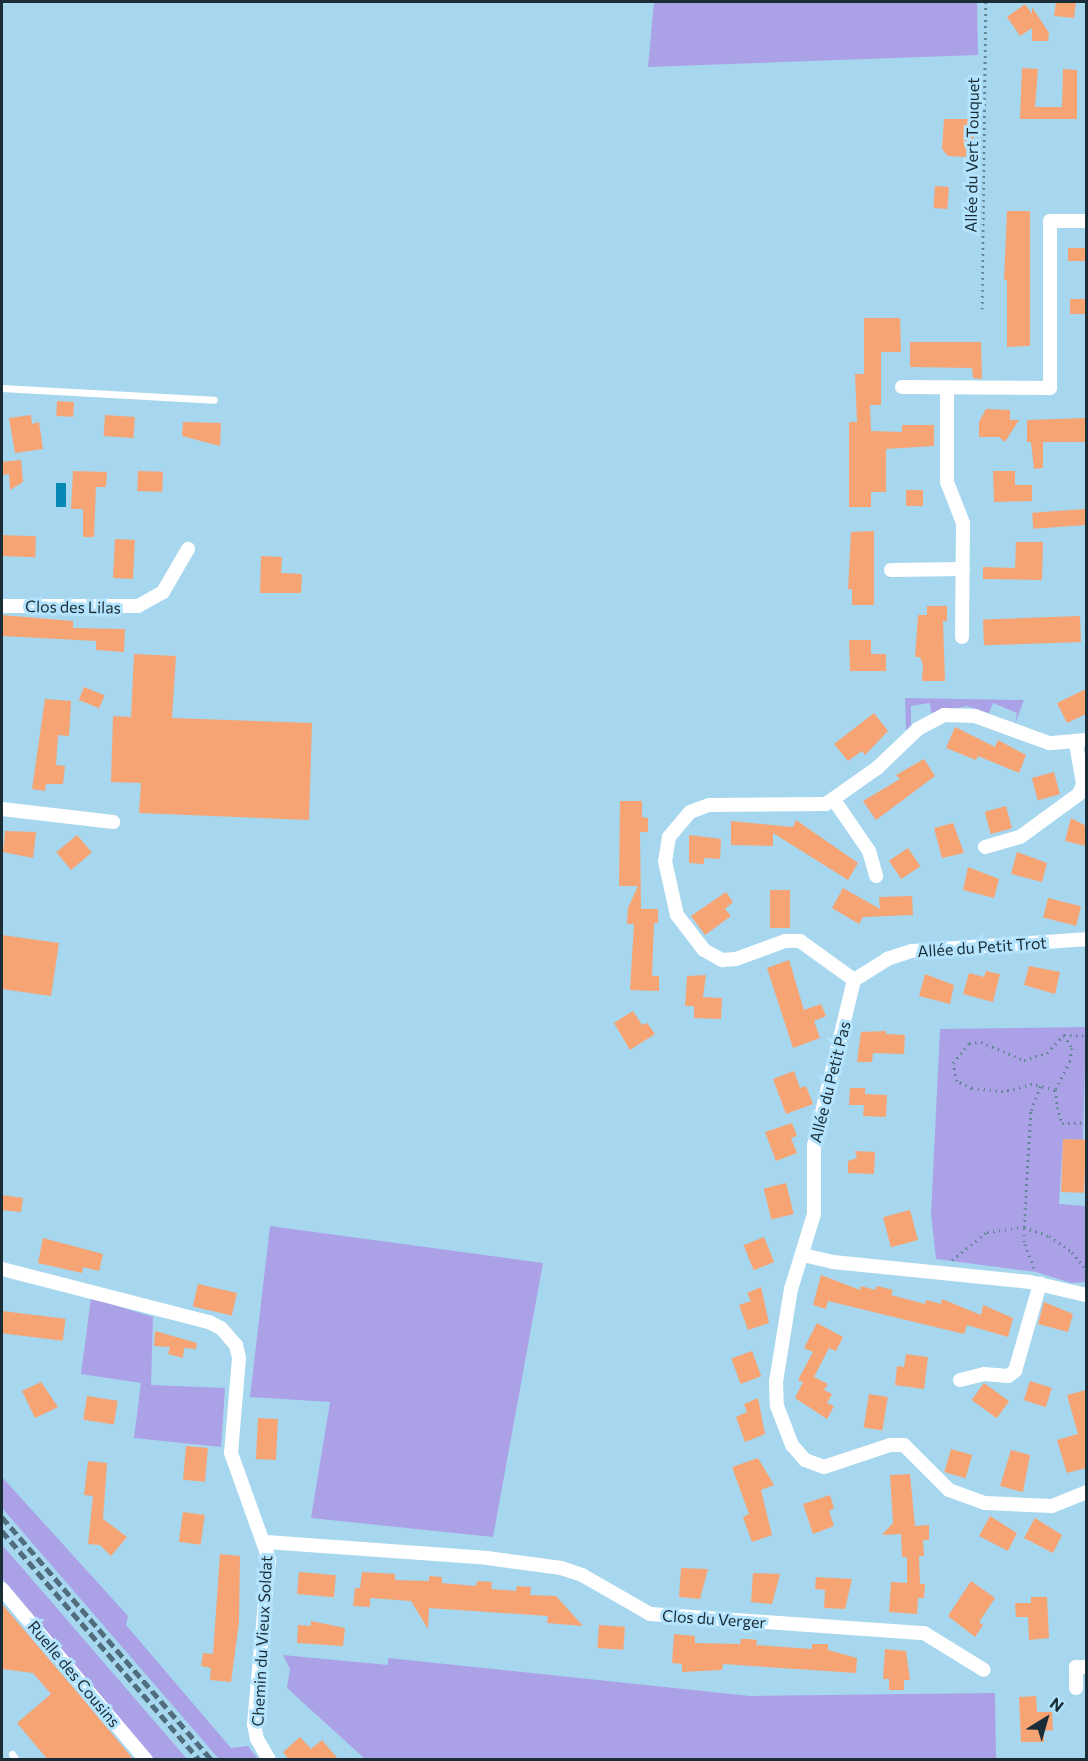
<!DOCTYPE html>
<meta charset="utf-8">
<style>
body{margin:0}
#map{position:relative;width:1088px;height:1761px;overflow:hidden;background:#a7d7ef;font-family:Commissioner,sans-serif}
div>[style]{position:absolute}
.green>*{inset:0;background:#aba1e7}
.water>*{inset:0;background:#0888b5;transform-origin:0 0}
.building>*{inset:0;background:#f6a474;transform-origin:0 0}
.path>*{height:3px;margin-top:-1.5px;transform-origin:0;background:repeating-linear-gradient(90deg,#638697 0 1.5px,transparent 0 6px)}
.lane>*{height:7px;margin:-3.5px;padding:0 3.5px;transform-origin:3.5px;border-radius:3.5px;background:#fff}
.street>*{height:14px;margin:-7px;padding:0 7px;transform-origin:7px;border-radius:7px;background:#fff}
.rail>*{height:4.5px;margin-top:-2.25px;transform-origin:0;background:repeating-linear-gradient(90deg,#4f6d7d 0 9px,transparent 0 13.5px)}
span{translate:-50% -50%;white-space:nowrap;text-align:center;line-height:1.15;-webkit-text-stroke:6px #b4e4fd;paint-order:stroke}
.street-label{font-size:16px;color:#1a2d37}
.frame{position:absolute;inset:0;border:3px solid #1a2d37;pointer-events:none}
.north{position:absolute;left:1016px;top:1689px;width:60px;height:60px;-webkit-text-stroke:4px #b4e4fd;paint-order:stroke;rotate:37deg;font-size:16px;font-weight:700;line-height:24px;text-align:center;color:#1a2d37}
.north::after{content:'';display:block;margin:auto;width:21px;height:27px;background:#1a2d37;clip-path:polygon(50% 0,100% 100%,50% 72%,0 100%)}
</style>
<div id="map">
<div class="green">
<i style="clip-path:polygon(654px 2px,977px 2px,978px 55px,648px 67px)"></i>
<i style="clip-path:polygon(905px 698px,1024px 700px,1015px 724px,1017px 713px,993px 703px,989px 713px,967px 706px,931px 713px,930px 703px,911px 706px,911px 725px,906px 730px)"></i>
<i style="clip-path:polygon(1086px 1027px,1083px 1140px,1063px 1139px,1059px 1204px,1086px 1206px,1086px 1282px,1071px 1283px,1036px 1272px,936px 1259px,931px 1214px,940px 1029px)"></i>
<i style="clip-path:polygon(270px 1226px,543px 1263px,493px 1537px,311px 1518px,330px 1402px,250px 1397px)"></i>
<i style="clip-path:polygon(91px 1298px,153px 1317px,151px 1385px,225px 1388px,221px 1447px,134px 1438px,141px 1383px,81px 1374px)"></i>
<i style="clip-path:polygon(2px 1477px,128px 1616px,126px 1625px,231px 1748px,248px 1746px,258px 1759px,219px 1759px,2px 1508px)"></i>
<i style="clip-path:polygon(2px 1545px,24px 1570px,187px 1759px,152px 1759px,2px 1578px)"></i>
<i style="clip-path:polygon(283px 1655px,388px 1665px,388px 1658px,750px 1696px,995px 1693px,996px 1759px,365px 1759px,287px 1688px,290px 1669px)"></i>
</div>
<div class="water">
<i style="left:56px;top:483px;width:10px;height:24px"></i>
</div>
<div class="building">
<i style="clip-path:polygon(1056px 2px,1076px 2px,1074px 18px,1054px 16px)"></i>
<i style="clip-path:polygon(1025px 4px,1032px 14px,1032px 7px,1049px 33px,1048px 41px,1032px 41px,1032px 28px,1020px 36px,1007px 17px)"></i>
<i style="clip-path:polygon(1022px 68px,1038px 69px,1035px 107px,1062px 107px,1063px 69px,1077px 70px,1077px 119px,1020px 119px)"></i>
<i style="clip-path:polygon(944px 119px,975px 119px,973px 151px,966px 150px,966px 157px,948px 156px,942px 149px)"></i>
<i style="left:935px;top:186px;width:14px;height:22px;rotate:4deg"></i>
<i style="clip-path:polygon(1007px 211px,1030px 211px,1030px 346px,1007px 347px,1007px 280px,1004px 280px)"></i>
<i style="left:1086px;top:248px;width:13px;height:18px;rotate:90deg"></i>
<i style="left:1070px;top:299px;width:16px;height:15px"></i>
<i style="clip-path:polygon(864px 318px,900px 318px,901px 352px,881px 352px,881px 405px,870px 405px,871px 431px,902px 432px,902px 425px,934px 425px,934px 446px,886px 449px,886px 492px,871px 492px,871px 507px,849px 507px,849px 422px,857px 422px,855px 374px,864px 374px)"></i>
<i style="clip-path:polygon(910px 342px,981px 342px,982px 379px,973px 378px,972px 368px,910px 367px)"></i>
<i style="left:57px;top:401px;width:17px;height:15px;rotate:3deg"></i>
<i style="clip-path:polygon(986px 409px,1010px 410px,1010px 420px,1019px 420px,1005px 442px,999px 437px,979px 437px,979px 422px)"></i>
<i style="clip-path:polygon(31px 415px,32px 424px,39px 422px,43px 449px,15px 453px,9px 418px)"></i>
<i style="left:105px;top:415px;width:30px;height:21px;rotate:4deg"></i>
<i style="clip-path:polygon(1086px 418px,1086px 442px,1043px 442px,1043px 468px,1034px 469px,1031px 442px,1027px 442px,1027px 420px)"></i>
<i style="clip-path:polygon(183px 422px,221px 423px,220px 446px,182px 436px)"></i>
<i style="clip-path:polygon(21px 460px,23px 482px,10px 490px,9px 474px,2px 475px,2px 462px)"></i>
<i style="clip-path:polygon(73px 471px,107px 472px,106px 487px,96px 487px,94px 537px,83px 537px,83px 509px,71px 509px)"></i>
<i style="left:138px;top:471px;width:25px;height:20px;rotate:2deg"></i>
<i style="clip-path:polygon(993px 471px,1015px 471px,1015px 485px,1032px 485px,1032px 501px,994px 502px)"></i>
<i style="left:906px;top:490px;width:17px;height:16px"></i>
<i style="left:1085px;top:509px;width:16px;height:53px;rotate:86deg"></i>
<i style="clip-path:polygon(874px 531px,874px 605px,852px 605px,852px 589px,848px 589px,851px 532px)"></i>
<i style="left:2px;top:535px;width:34px;height:21px;rotate:2deg"></i>
<i style="left:115px;top:539px;width:20px;height:39px;rotate:3deg"></i>
<i style="clip-path:polygon(1016px 542px,1043px 542px,1042px 580px,983px 579px,983px 567px,1015px 568px)"></i>
<i style="clip-path:polygon(261px 556px,282px 557px,281px 573px,302px 574px,301px 593px,260px 593px)"></i>
<i style="clip-path:polygon(927px 606px,947px 606px,947px 621px,943px 621px,945px 681px,922px 681px,923px 665px,920px 657px,915px 657px,918px 615px,927px 615px)"></i>
<i style="clip-path:polygon(2px 615px,73px 621px,73px 628px,125px 629px,124px 652px,96px 650px,96px 641px,2px 636px)"></i>
<i style="left:1080px;top:616px;width:26px;height:97px;rotate:88deg"></i>
<i style="clip-path:polygon(849px 640px,871px 640px,871px 654px,886px 654px,886px 671px,850px 671px)"></i>
<i style="clip-path:polygon(134px 654px,176px 656px,172px 718px,312px 723px,309px 820px,139px 813px,141px 783px,111px 782px,113px 716px,131px 717px)"></i>
<i style="left:84px;top:687px;width:22px;height:14px;rotate:22deg"></i>
<i style="clip-path:polygon(1086px 689px,1086px 714px,1067px 723px,1057px 703px)"></i>
<i style="clip-path:polygon(45px 699px,71px 701px,69px 736px,58px 735px,56px 765px,65px 766px,63px 784px,46px 784px,45px 791px,32px 789px)"></i>
<i style="clip-path:polygon(874px 713px,888px 731px,865px 755px,862px 751px,848px 761px,834px 744px)"></i>
<i style="clip-path:polygon(955px 727px,995px 747px,998px 740px,1026px 755px,1019px 773px,978px 756px,976px 760px,946px 748px)"></i>
<i style="clip-path:polygon(924px 759px,935px 776px,876px 820px,863px 801px,900px 779px,896px 775px)"></i>
<i style="left:1054px;top:772px;width:23px;height:23px;rotate:75deg"></i>
<i style="clip-path:polygon(620px 801px,642px 801px,642px 817px,648px 818px,648px 832px,640px 832px,641px 909px,658px 909px,658px 923px,654px 923px,652px 976px,659px 976px,659px 991px,630px 990px,634px 924px,627px 924px,628px 908px,638px 886px,619px 886px)"></i>
<i style="left:1006px;top:806px;width:23px;height:22px;rotate:75deg"></i>
<i style="clip-path:polygon(1071px 818px,1086px 826px,1086px 846px,1065px 841px)"></i>
<i style="clip-path:polygon(796px 820px,858px 863px,848px 880px,773px 833px,773px 846px,731px 845px,731px 821px,793px 827px)"></i>
<i style="clip-path:polygon(953px 823px,964px 853px,942px 858px,934px 828px)"></i>
<i style="clip-path:polygon(5px 831px,36px 832px,33px 858px,3px 852px)"></i>
<i style="left:77px;top:835px;width:23px;height:27px;rotate:50deg"></i>
<i style="clip-path:polygon(689px 835px,721px 839px,720px 859px,704px 858px,704px 864px,689px 863px)"></i>
<i style="left:908px;top:848px;width:22px;height:23px;rotate:56deg"></i>
<i style="clip-path:polygon(1017px 852px,1047px 863px,1042px 882px,1011px 874px)"></i>
<i style="clip-path:polygon(968px 867px,999px 879px,994px 898px,963px 890px)"></i>
<i style="clip-path:polygon(843px 888px,880px 909px,879px 897px,912px 896px,913px 915px,863px 917px,859px 924px,832px 908px)"></i>
<i style="left:770px;top:890px;width:20px;height:38px"></i>
<i style="clip-path:polygon(726px 892px,733px 902px,725px 909px,731px 916px,705px 935px,691px 916px)"></i>
<i style="left:1048px;top:898px;width:34px;height:20px;rotate:14deg"></i>
<i style="clip-path:polygon(2px 935px,59px 943px,51px 996px,2px 989px)"></i>
<i style="clip-path:polygon(789px 960px,804px 1010px,821px 1004px,826px 1016px,814px 1021px,820px 1038px,793px 1048px,767px 968px)"></i>
<i style="clip-path:polygon(1029px 966px,1060px 972px,1055px 994px,1024px 985px)"></i>
<i style="clip-path:polygon(986px 971px,1000px 974px,993px 1002px,963px 994px,969px 973px,984px 977px)"></i>
<i style="clip-path:polygon(925px 974px,954px 985px,950px 1004px,919px 996px)"></i>
<i style="clip-path:polygon(706px 975px,703px 997px,722px 998px,721px 1019px,694px 1018px,694px 1006px,685px 1006px,687px 976px)"></i>
<i style="clip-path:polygon(633px 1011px,642px 1025px,647px 1023px,655px 1034px,630px 1050px,614px 1023px)"></i>
<i style="clip-path:polygon(886px 1031px,886px 1034px,905px 1035px,904px 1054px,873px 1053px,872px 1062px,857px 1062px,861px 1032px)"></i>
<i style="clip-path:polygon(794px 1071px,800px 1088px,806px 1086px,813px 1104px,786px 1114px,773px 1079px)"></i>
<i style="clip-path:polygon(850px 1088px,865px 1088px,865px 1094px,887px 1095px,886px 1117px,863px 1116px,864px 1105px,849px 1105px)"></i>
<i style="clip-path:polygon(792px 1123px,797px 1136px,791px 1138px,797px 1153px,776px 1161px,765px 1132px)"></i>
<i style="left:1063px;top:1139px;width:23px;height:53px;rotate:2deg"></i>
<i style="clip-path:polygon(855px 1151px,875px 1152px,874px 1174px,848px 1173px,848px 1161px,857px 1158px)"></i>
<i style="left:786px;top:1183px;width:32px;height:23px;rotate:76deg"></i>
<i style="clip-path:polygon(2px 1195px,23px 1198px,21px 1212px,2px 1210px)"></i>
<i style="left:910px;top:1210px;width:31px;height:28px;rotate:75deg"></i>
<i style="left:764px;top:1237px;width:27px;height:22px;rotate:68deg"></i>
<i style="clip-path:polygon(43px 1238px,103px 1254px,99px 1271px,83px 1267px,82px 1273px,38px 1263px)"></i>
<i style="clip-path:polygon(821px 1275px,860px 1290px,861px 1286px,875px 1290px,877px 1286px,893px 1290px,891px 1295px,925px 1304px,926px 1300px,941px 1304px,942px 1299px,981px 1315px,983px 1305px,1013px 1318px,1008px 1337px,967px 1325px,964px 1334px,828px 1301px,826px 1309px,813px 1305px)"></i>
<i style="left:198px;top:1284px;width:40px;height:23px;rotate:13deg"></i>
<i style="clip-path:polygon(761px 1287px,769px 1323px,748px 1330px,739px 1305px,751px 1301px,747px 1293px)"></i>
<i style="clip-path:polygon(1044px 1302px,1073px 1314px,1068px 1332px,1038px 1324px)"></i>
<i style="left:2px;top:1311px;width:64px;height:22px;rotate:7deg"></i>
<i style="clip-path:polygon(817px 1323px,843px 1337px,836px 1351px,829px 1348px,814px 1377px,828px 1384px,824px 1390px,832px 1394px,827px 1403px,834px 1406px,827px 1419px,795px 1398px,803px 1382px,798px 1380px,813px 1352px,804px 1348px)"></i>
<i style="clip-path:polygon(155px 1331px,197px 1343px,196px 1349px,184px 1348px,183px 1358px,168px 1354px,170px 1347px,154px 1346px)"></i>
<i style="left:752px;top:1351px;width:27px;height:22px;rotate:70deg"></i>
<i style="clip-path:polygon(906px 1354px,928px 1357px,924px 1389px,895px 1385px,897px 1366px,904px 1367px)"></i>
<i style="left:1030px;top:1381px;width:23px;height:20px;rotate:18deg"></i>
<i style="clip-path:polygon(41px 1382px,58px 1407px,35px 1418px,22px 1391px)"></i>
<i style="left:984px;top:1383px;width:31px;height:21px;rotate:36deg"></i>
<i style="clip-path:polygon(1086px 1390px,1086px 1468px,1067px 1473px,1057px 1440px,1078px 1434px,1067px 1395px)"></i>
<i style="left:869px;top:1394px;width:19px;height:34px;rotate:9deg"></i>
<i style="left:87px;top:1396px;width:31px;height:24px;rotate:9deg"></i>
<i style="clip-path:polygon(758px 1398px,765px 1434px,745px 1442px,736px 1417px,747px 1412px,744px 1404px)"></i>
<i style="left:258px;top:1418px;width:20px;height:41px;rotate:3deg"></i>
<i style="left:186px;top:1446px;width:22px;height:34px;rotate:5deg"></i>
<i style="left:951px;top:1449px;width:22px;height:24px;rotate:16deg"></i>
<i style="clip-path:polygon(1011px 1450px,1030px 1455px,1023px 1492px,1000px 1486px)"></i>
<i style="clip-path:polygon(758px 1458px,774px 1485px,761px 1490px,772px 1535px,752px 1542px,743px 1517px,749px 1514px,732px 1467px)"></i>
<i style="clip-path:polygon(88px 1461px,107px 1463px,103px 1519px,127px 1537px,111px 1556px,100px 1545px,88px 1544px,93px 1496px,84px 1495px)"></i>
<i style="clip-path:polygon(910px 1474px,915px 1526px,929px 1525px,929px 1540px,923px 1540px,924px 1556px,919px 1556px,920px 1584px,925px 1584px,924px 1598px,918px 1598px,917px 1614px,889px 1612px,891px 1582px,907px 1583px,907px 1557px,902px 1557px,901px 1534px,882px 1535px,893px 1523px,890px 1475px)"></i>
<i style="clip-path:polygon(830px 1495px,834px 1508px,829px 1511px,834px 1526px,813px 1534px,803px 1504px)"></i>
<i style="left:183px;top:1512px;width:22px;height:30px;rotate:8deg"></i>
<i style="clip-path:polygon(990px 1516px,1017px 1533px,1008px 1551px,979px 1536px)"></i>
<i style="clip-path:polygon(1035px 1518px,1062px 1535px,1053px 1553px,1024px 1538px)"></i>
<i style="clip-path:polygon(220px 1554px,240px 1556px,239px 1622px,231px 1682px,210px 1680px,211px 1668px,201px 1666px,203px 1653px,213px 1654px)"></i>
<i style="clip-path:polygon(681px 1568px,708px 1569px,700px 1599px,679px 1597px)"></i>
<i style="left:299px;top:1572px;width:37px;height:22px;rotate:5deg"></i>
<i style="clip-path:polygon(362px 1572px,395px 1574px,395px 1580px,429px 1581px,429px 1576px,442px 1577px,442px 1583px,476px 1586px,477px 1581px,492px 1582px,491px 1589px,516px 1591px,517px 1586px,531px 1587px,530px 1595px,556px 1596px,583px 1626px,547px 1623px,548px 1616px,429px 1608px,428px 1629px,411px 1601px,370px 1598px,370px 1607px,353px 1606px,355px 1588px,360px 1588px)"></i>
<i style="clip-path:polygon(753px 1573px,780px 1574px,772px 1604px,751px 1602px)"></i>
<i style="clip-path:polygon(816px 1577px,852px 1579px,845px 1609px,824px 1608px,825px 1590px,815px 1589px)"></i>
<i style="clip-path:polygon(971px 1581px,995px 1598px,979px 1622px,983px 1625px,975px 1637px,948px 1616px)"></i>
<i style="clip-path:polygon(1031px 1597px,1047px 1597px,1049px 1638px,1029px 1640px,1028px 1617px,1016px 1617px,1015px 1603px,1031px 1603px)"></i>
<i style="clip-path:polygon(2px 1604px,77px 1692px,134px 1760px,48px 1760px,17px 1723px,51px 1694px,33px 1673px,2px 1669px)"></i>
<i style="clip-path:polygon(311px 1621px,345px 1628px,343px 1646px,297px 1643px,298px 1625px,311px 1626px)"></i>
<i style="left:599px;top:1625px;width:26px;height:23px;rotate:4deg"></i>
<i style="clip-path:polygon(674px 1634px,695px 1636px,695px 1643px,740px 1644px,741px 1639px,748px 1639px,757px 1640px,756px 1645px,812px 1649px,812px 1644px,828px 1644px,828px 1650px,857px 1658px,856px 1673px,723px 1664px,722px 1670px,682px 1672px,682px 1664px,672px 1663px)"></i>
<i style="clip-path:polygon(885px 1649px,906px 1651px,910px 1680px,904px 1680px,904px 1690px,889px 1690px,889px 1679px,883px 1679px)"></i>
<i style="clip-path:polygon(1036px 1696px,1037px 1712px,1052px 1712px,1053px 1730px,1044px 1731px,1044px 1742px,1021px 1742px,1019px 1697px)"></i>
<i style="clip-path:polygon(300px 1737px,311px 1749px,322px 1740px,339px 1760px,289px 1760px,283px 1752px)"></i>
</div>
<div class="path">
<i style="left:982px;top:309px;width:307px;rotate:-89.3deg"></i>
<i style="left:1064px;top:1035px;width:15px;rotate:58deg"></i>
<i style="left:1072px;top:1048px;width:13px;rotate:99deg"></i>
<i style="left:1070px;top:1061px;width:33px;rotate:117deg"></i>
<i style="left:1055px;top:1090px;width:17px;rotate:83deg"></i>
<i style="left:1057px;top:1107px;width:17px;rotate:73deg"></i>
<i style="left:1062px;top:1123px;width:24px;rotate:-2deg"></i>
<i style="left:1055px;top:1090px;width:24px;rotate:-165deg"></i>
<i style="left:1032px;top:1084px;width:30px;rotate:166deg"></i>
<i style="left:1003px;top:1091px;width:31px;rotate:-174deg"></i>
<i style="left:972px;top:1088px;width:17px;rotate:-155deg"></i>
<i style="left:957px;top:1081px;width:18px;rotate:-103deg"></i>
<i style="left:953px;top:1063px;width:26px;rotate:-51deg"></i>
<i style="left:969px;top:1043px;width:12px;rotate:-5deg"></i>
<i style="left:981px;top:1042px;width:47px;rotate:22.7deg"></i>
<i style="left:1024px;top:1060px;width:24px;rotate:-17deg"></i>
<i style="left:1047px;top:1053px;width:25px;rotate:-47deg"></i>
<i style="left:1064px;top:1035px;width:22px;rotate:3deg"></i>
<i style="left:952px;top:1260px;width:45px;rotate:-38.7deg"></i>
<i style="left:987px;top:1232px;width:37px;rotate:-8deg"></i>
<i style="left:1024px;top:1227px;width:27px;rotate:20deg"></i>
<i style="left:1049px;top:1236px;width:28px;rotate:35deg"></i>
<i style="left:1072px;top:1252px;width:22px;rotate:51deg"></i>
<i style="left:1034px;top:1268px;width:28px;rotate:-111deg"></i>
<i style="left:1024px;top:1242px;width:15px;rotate:-90deg"></i>
<i style="left:1024px;top:1227px;width:117px;rotate:-86.6deg"></i>
<i style="left:1031px;top:1110px;width:27px;rotate:-68deg"></i>
</div>
<div class="lane">
<i style="left:2px;top:388px;width:212px;rotate:3.2deg"></i>
<i style="left:12px;top:1754px;width:7px;rotate:56deg"></i>
</div>
<div class="street">
<i style="left:902px;top:387px;width:148px;rotate:0.4deg"></i>
<i style="left:1050px;top:388px;width:167px;rotate:-90deg"></i>
<i style="left:1050px;top:221px;width:36px"></i>
<i style="left:947px;top:389px;width:93px;rotate:90deg"></i>
<i style="left:947px;top:482px;width:44px;rotate:68.7deg"></i>
<i style="left:963px;top:523px;width:114px;rotate:90.5deg"></i>
<i style="left:891px;top:570px;width:72px;rotate:-0.8deg"></i>
<i style="left:2px;top:606px;width:136px"></i>
<i style="left:138px;top:606px;width:29px;rotate:-29deg"></i>
<i style="left:163px;top:592px;width:50px;rotate:-59.8deg"></i>
<i style="left:1086px;top:740px;width:37px;rotate:175deg"></i>
<i style="left:1049px;top:743px;width:79px;rotate:-160deg"></i>
<i style="left:975px;top:716px;width:31px;rotate:-178deg"></i>
<i style="left:944px;top:715px;width:30px;rotate:152deg"></i>
<i style="left:918px;top:729px;width:57px;rotate:136.4deg"></i>
<i style="left:877px;top:768px;width:62px;rotate:144.8deg"></i>
<i style="left:826px;top:804px;width:117px;rotate:179.5deg"></i>
<i style="left:709px;top:805px;width:20px;rotate:160deg"></i>
<i style="left:690px;top:812px;width:33px;rotate:130deg"></i>
<i style="left:669px;top:837px;width:24px;rotate:99deg"></i>
<i style="left:665px;top:861px;width:55px;rotate:77.5deg"></i>
<i style="left:677px;top:915px;width:44px;rotate:52.4deg"></i>
<i style="left:704px;top:950px;width:21px;rotate:29deg"></i>
<i style="left:722px;top:960px;width:14px;rotate:-4deg"></i>
<i style="left:736px;top:959px;width:52px;rotate:-20.2deg"></i>
<i style="left:785px;top:941px;width:15px"></i>
<i style="left:800px;top:941px;width:67px;rotate:35.8deg"></i>
<i style="left:854px;top:980px;width:39px;rotate:-32deg"></i>
<i style="left:887px;top:959px;width:26px;rotate:-18deg"></i>
<i style="left:912px;top:951px;width:174px;rotate:-3.9deg"></i>
<i style="left:834px;top:800px;width:62px;rotate:55.5deg"></i>
<i style="left:869px;top:851px;width:26px;rotate:74deg"></i>
<i style="left:2px;top:809px;width:112px;rotate:6.7deg"></i>
<i style="left:985px;top:847px;width:36px;rotate:-16deg"></i>
<i style="left:1020px;top:837px;width:73px;rotate:-36.1deg"></i>
<i style="left:1079px;top:794px;width:11px;rotate:-68deg"></i>
<i style="left:1083px;top:784px;width:41px;rotate:-99.9deg"></i>
<i style="left:854px;top:980px;width:170px;rotate:103.6deg"></i>
<i style="left:814px;top:1145px;width:69px;rotate:90deg"></i>
<i style="left:814px;top:1214px;width:78px;rotate:107deg"></i>
<i style="left:791px;top:1289px;width:94px;rotate:99.2deg"></i>
<i style="left:776px;top:1382px;width:24px;rotate:88deg"></i>
<i style="left:777px;top:1406px;width:42px;rotate:69deg"></i>
<i style="left:792px;top:1445px;width:20px;rotate:49deg"></i>
<i style="left:805px;top:1460px;width:20px;rotate:20deg"></i>
<i style="left:824px;top:1467px;width:70px;rotate:-18.4deg"></i>
<i style="left:890px;top:1445px;width:14px"></i>
<i style="left:904px;top:1445px;width:64px;rotate:45deg"></i>
<i style="left:949px;top:1490px;width:38px;rotate:20deg"></i>
<i style="left:985px;top:1503px;width:67px;rotate:2.6deg"></i>
<i style="left:1052px;top:1506px;width:37px;rotate:-22deg"></i>
<i style="left:803px;top:1255px;width:31px;rotate:13deg"></i>
<i style="left:833px;top:1262px;width:198px;rotate:5.8deg"></i>
<i style="left:1030px;top:1282px;width:57px;rotate:13.1deg"></i>
<i style="left:2px;top:1269px;width:214px;rotate:14.4deg"></i>
<i style="left:209px;top:1322px;width:13px;rotate:27deg"></i>
<i style="left:221px;top:1328px;width:23px;rotate:49deg"></i>
<i style="left:236px;top:1345px;width:13px;rotate:77deg"></i>
<i style="left:239px;top:1358px;width:95px;rotate:94.8deg"></i>
<i style="left:231px;top:1453px;width:113px;rotate:70.3deg"></i>
<i style="left:269px;top:1559px;width:166px;rotate:95.2deg"></i>
<i style="left:254px;top:1724px;width:15px;rotate:79deg"></i>
<i style="left:257px;top:1739px;width:24px;rotate:60deg"></i>
<i style="left:960px;top:1380px;width:25px;rotate:-14deg"></i>
<i style="left:984px;top:1374px;width:24px;rotate:5deg"></i>
<i style="left:1008px;top:1376px;width:9px;rotate:-36deg"></i>
<i style="left:1015px;top:1371px;width:91px;rotate:-74deg"></i>
<i style="left:266px;top:1542px;width:222px;rotate:4.1deg"></i>
<i style="left:487px;top:1558px;width:75px;rotate:7.7deg"></i>
<i style="left:561px;top:1568px;width:22px;rotate:18deg"></i>
<i style="left:582px;top:1575px;width:78px;rotate:29.8deg"></i>
<i style="left:650px;top:1614px;width:275px;rotate:4deg"></i>
<i style="left:924px;top:1633px;width:70px;rotate:31.7deg"></i>
<i style="left:2px;top:1589px;width:224px;rotate:49.9deg"></i>
<i style="left:1076px;top:1688px;width:21px;rotate:-90deg"></i>
<i style="left:1076px;top:1667px;width:10px"></i>
</div>
<div class="rail">
<i style="left:2px;top:1517px;width:321px;rotate:49.2deg"></i>
<i style="left:2px;top:1531px;width:303px;rotate:49.2deg"></i>
</div>
<div class="street-label">
<span style="left:972px;top:155px;rotate:-89deg">Allée du Vert Touquet</span>
<span style="left:73px;top:607px;rotate:1deg">Clos des Lilas</span>
<span style="left:982px;top:947px;rotate:-4deg">Allée du Petit Trot</span>
<span style="left:830px;top:1082px;rotate:-76deg">Allée du Petit Pas</span>
<span style="left:714px;top:1619px;rotate:4deg">Clos du Verger</span>
<span style="left:262px;top:1641px;rotate:-87deg">Chemin du Vieux Soldat</span>
<span style="left:74px;top:1674px;rotate:50deg">Ruelle des Cousins</span>
</div>
<div class="frame"></div>
<div class="north">N</div>
</div>
